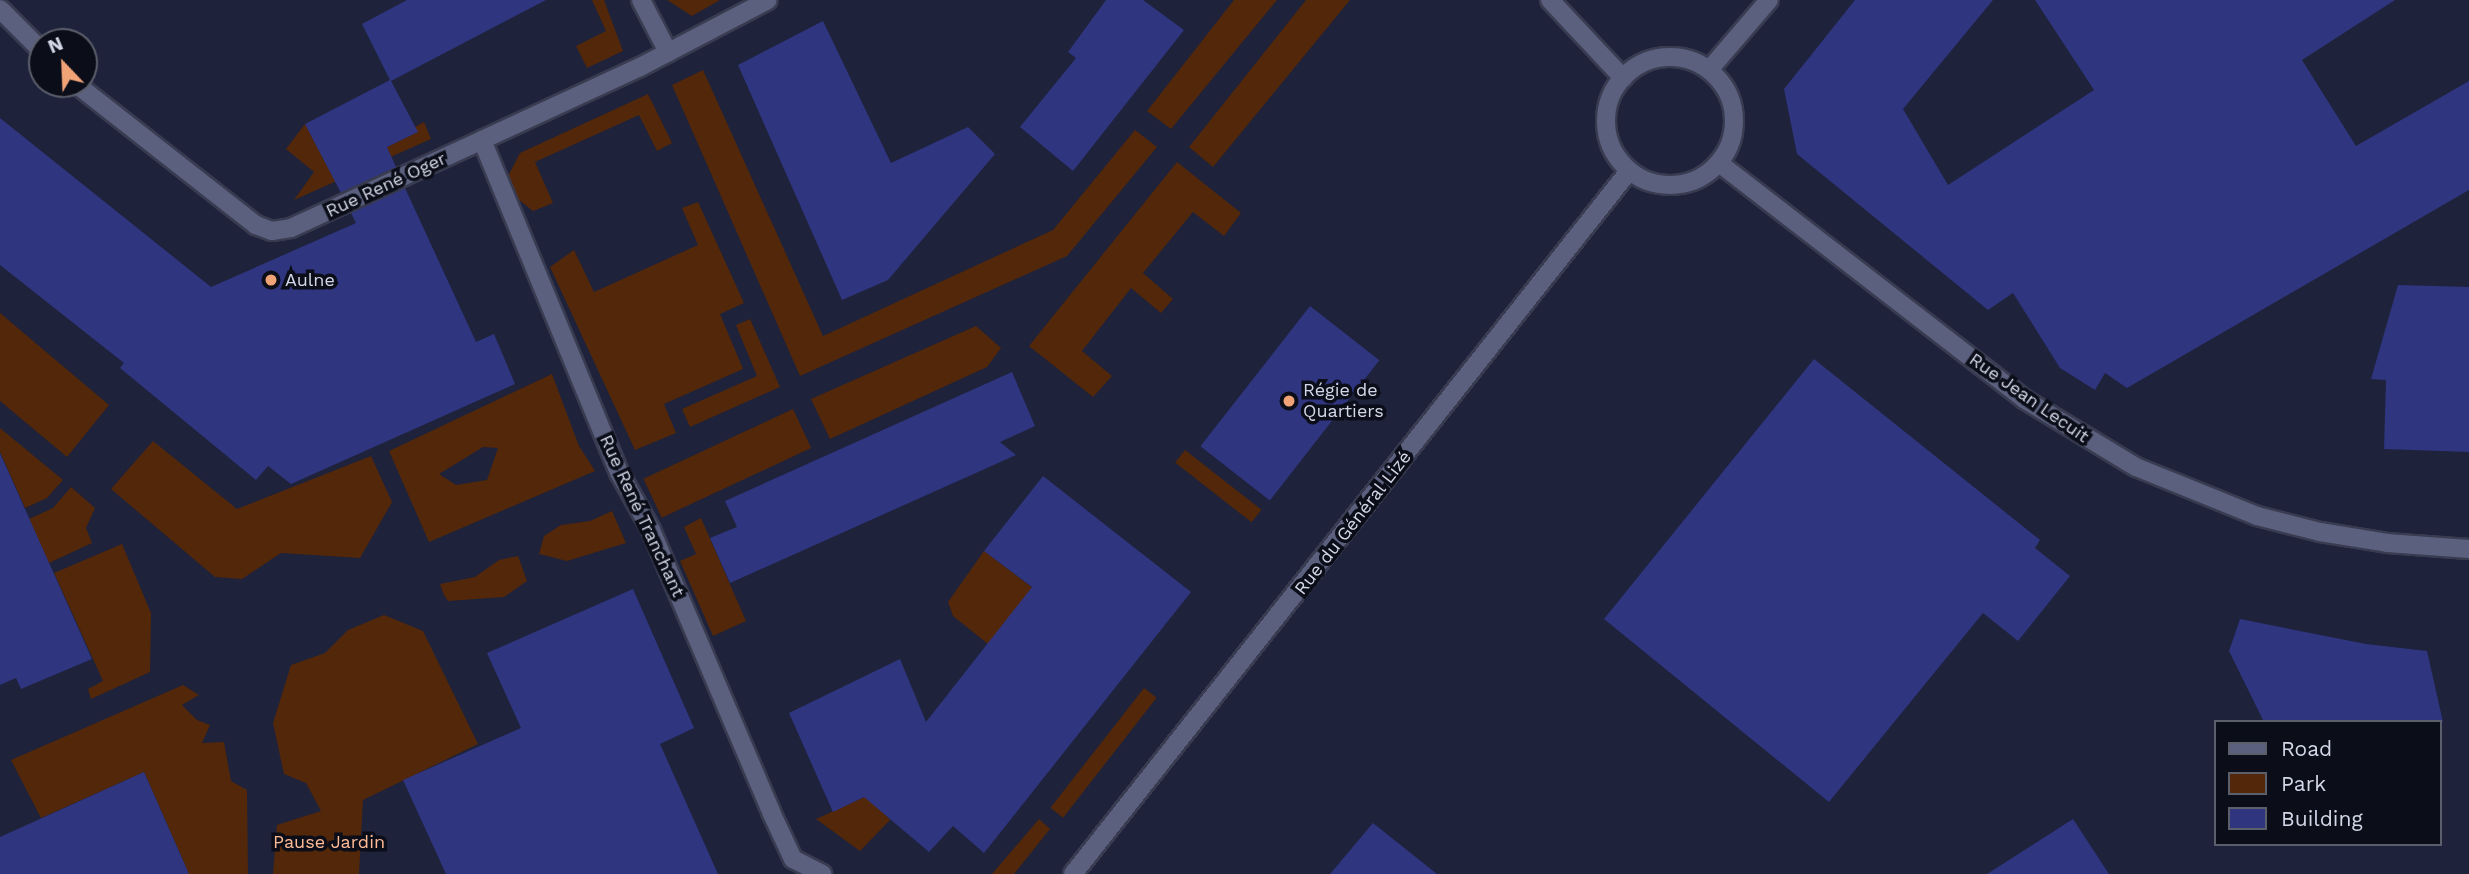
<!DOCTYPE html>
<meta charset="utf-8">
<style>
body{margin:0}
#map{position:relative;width:2469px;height:874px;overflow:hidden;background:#1e223b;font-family:"Work Sans",sans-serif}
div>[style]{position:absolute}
.green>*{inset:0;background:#52270a;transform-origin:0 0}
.building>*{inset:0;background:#2f357f;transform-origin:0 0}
.roads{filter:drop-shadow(2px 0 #393c51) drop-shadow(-2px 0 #393c51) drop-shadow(0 2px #393c51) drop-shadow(0 -2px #393c51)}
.minor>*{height:18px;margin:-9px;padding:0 9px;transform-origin:9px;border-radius:9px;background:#5a607d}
.secondary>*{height:18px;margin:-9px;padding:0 9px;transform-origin:9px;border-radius:9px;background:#5a607d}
.secondary>.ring{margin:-9px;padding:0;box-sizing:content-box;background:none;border:18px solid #5a607d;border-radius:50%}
.dots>*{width:19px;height:19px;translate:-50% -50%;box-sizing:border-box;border:4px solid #0b0d18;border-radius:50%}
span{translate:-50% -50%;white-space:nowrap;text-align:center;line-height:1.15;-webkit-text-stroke:7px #0b0d18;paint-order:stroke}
.street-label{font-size:18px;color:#d4d7e8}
.poi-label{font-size:18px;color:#d4d7e8}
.left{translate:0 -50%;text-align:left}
.park-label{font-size:18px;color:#febb96}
.legend{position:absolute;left:2214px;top:720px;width:228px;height:126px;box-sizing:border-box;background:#0b0d18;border:2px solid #5b5e6b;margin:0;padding:9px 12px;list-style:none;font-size:21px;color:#d4d7e8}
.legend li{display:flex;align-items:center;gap:14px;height:35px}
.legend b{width:35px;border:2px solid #5b5e6b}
.north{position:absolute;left:28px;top:28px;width:70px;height:70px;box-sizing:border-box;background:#0b0d18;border:2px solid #5b5e6b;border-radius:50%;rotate:337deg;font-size:19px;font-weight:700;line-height:28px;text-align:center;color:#d4d7e8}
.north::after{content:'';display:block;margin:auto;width:24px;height:32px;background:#efa377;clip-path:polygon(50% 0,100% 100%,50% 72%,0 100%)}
</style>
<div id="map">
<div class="green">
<i style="clip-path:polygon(592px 0,604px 0,623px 51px,587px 68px,576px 46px,606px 31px)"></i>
<i style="clip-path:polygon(667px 0,720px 0,692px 16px)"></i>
<i style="clip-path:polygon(1234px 0,1277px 0,1171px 129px,1147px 111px)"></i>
<i style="clip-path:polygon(1306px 0,1350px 0,1213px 167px,1189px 147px)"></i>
<i style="clip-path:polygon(703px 70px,823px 336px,1053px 230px,1135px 130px,1157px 147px,1067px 256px,800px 376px,672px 85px)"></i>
<i style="clip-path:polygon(648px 94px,672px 143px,657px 151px,639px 115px,535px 162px,553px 203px,533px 211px,518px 199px,508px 176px,520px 153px)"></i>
<i style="clip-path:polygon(424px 122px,431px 139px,294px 200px,314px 172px,286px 149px,305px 124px,332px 175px,417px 132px,415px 127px)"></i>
<i style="clip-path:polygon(1177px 162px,1241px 213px,1224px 236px,1193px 212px,1143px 273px,1173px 299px,1161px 313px,1131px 288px,1082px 351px,1112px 376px,1093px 397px,1029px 346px)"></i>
<i style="clip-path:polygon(698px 202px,744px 303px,720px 314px,743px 369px,664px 404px,676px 433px,635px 450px,550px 267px,574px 250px,594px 292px,698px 245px,682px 208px)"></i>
<i style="clip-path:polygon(0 313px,109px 405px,67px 457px,0 401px)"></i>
<i style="clip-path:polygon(750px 319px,780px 387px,690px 427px,682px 409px,757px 376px,736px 325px)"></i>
<i style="clip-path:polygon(976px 326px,1001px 348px,987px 367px,830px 439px,811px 399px)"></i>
<i style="clip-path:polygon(evenodd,552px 374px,579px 446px,595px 471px,429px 542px,389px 451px,552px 374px,483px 447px,498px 448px,487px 480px,456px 485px,439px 474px,483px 447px)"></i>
<i style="left:793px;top:409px;width:43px;height:165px;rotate:65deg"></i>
<i style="clip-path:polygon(0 428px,63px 480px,47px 498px,25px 508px,0 452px)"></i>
<i style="clip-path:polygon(153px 441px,237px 509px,371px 456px,392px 502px,360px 558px,281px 553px,242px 579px,215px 577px,111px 489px)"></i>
<i style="left:1185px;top:450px;width:97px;height:16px;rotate:38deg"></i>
<i style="clip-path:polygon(71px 487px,95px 508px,86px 528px,92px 543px,49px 563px,29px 519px,53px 508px)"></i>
<i style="clip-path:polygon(612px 511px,626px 543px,567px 561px,539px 554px,544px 536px,561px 525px,590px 521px)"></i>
<i style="clip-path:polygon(701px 518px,746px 621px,713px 636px,680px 561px,696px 554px,684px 527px)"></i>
<i style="clip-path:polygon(122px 544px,151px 613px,150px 672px,91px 699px,88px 689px,103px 681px,54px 573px)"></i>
<i style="clip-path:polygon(984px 551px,1042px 595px,988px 644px,953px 616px,948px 602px)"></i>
<i style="clip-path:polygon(518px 556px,527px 581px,504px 597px,448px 601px,444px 595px,440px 584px,475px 577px,499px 560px)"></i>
<i style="clip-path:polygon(384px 615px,423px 631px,478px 744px,363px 800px,359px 874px,273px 874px,277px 825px,321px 811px,306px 783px,284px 774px,273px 723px,291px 665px,325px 653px,348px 630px)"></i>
<i style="clip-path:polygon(183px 685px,199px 695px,182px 705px,197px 720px,210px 725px,202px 743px,224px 742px,231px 781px,247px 790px,248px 874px,181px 874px,186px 867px,144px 772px,41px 818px,11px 760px)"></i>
<i style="left:1144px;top:688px;width:16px;height:152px;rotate:38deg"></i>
<i style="clip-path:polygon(869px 795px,890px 820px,860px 851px,816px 819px)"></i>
<i style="clip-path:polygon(1039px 819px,1050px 829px,1014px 874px,992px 874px)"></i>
</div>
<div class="building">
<i style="clip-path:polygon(407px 0,546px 0,391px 81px,418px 132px,387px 147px,396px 167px,341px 193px,305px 124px,390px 80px,362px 24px)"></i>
<i style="clip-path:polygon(1106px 0,1143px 0,1184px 30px,1073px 171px,1020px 127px,1076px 58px,1068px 52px)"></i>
<i style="clip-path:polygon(1855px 0,1993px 0,1903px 109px,1948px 185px,2094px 90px,2035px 0,2395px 0,2302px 60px,2356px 146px,2469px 81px,2469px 190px,2127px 388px,2105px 373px,2095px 390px,2060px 368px,2013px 293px,1988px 310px,1797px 154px,1784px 89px)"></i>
<i style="clip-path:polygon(823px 21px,891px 163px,968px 127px,995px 154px,888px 280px,842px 300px,738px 65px)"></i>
<i style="clip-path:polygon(0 118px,211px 287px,356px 223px,351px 213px,405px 188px,476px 342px,494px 334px,515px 384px,291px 484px,268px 466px,256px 480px,120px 368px,124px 363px,0 265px)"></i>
<i style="clip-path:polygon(2398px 285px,2469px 287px,2469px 452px,2384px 449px,2386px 380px,2371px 379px)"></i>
<i style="left:1310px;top:306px;width:88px;height:178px;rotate:38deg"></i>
<i style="clip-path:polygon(1814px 359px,2040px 540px,2035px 548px,2070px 576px,2018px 641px,1983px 613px,1829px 802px,1604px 619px)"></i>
<i style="clip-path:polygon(1012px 372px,1035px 426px,1000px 442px,1016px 455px,730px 583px,710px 538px,737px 527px,725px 501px)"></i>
<i style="clip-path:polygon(0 453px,92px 659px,21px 689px,16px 678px,0 685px)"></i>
<i style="clip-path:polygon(1043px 476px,1191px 592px,984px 853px,953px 826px,929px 852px,864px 797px,833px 812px,789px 713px,900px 659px,926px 722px,1032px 587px,984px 551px)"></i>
<i style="clip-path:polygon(633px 589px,694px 728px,660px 744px,718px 874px,446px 874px,403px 780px,521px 728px,487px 653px)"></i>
<i style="clip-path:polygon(2240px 619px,2366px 644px,2427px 651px,2443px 722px,2264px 722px,2229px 651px)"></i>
<i style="clip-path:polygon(144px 772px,189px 874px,0 874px,0 837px)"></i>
<i style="clip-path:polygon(2073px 819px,2109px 874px,1987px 874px)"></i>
<i style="clip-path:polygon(1373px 823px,1437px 874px,1330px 874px)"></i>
</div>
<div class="roads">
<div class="minor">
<i style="left:641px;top:0;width:59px;rotate:62.6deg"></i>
<i style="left:0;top:9px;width:59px;rotate:45deg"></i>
<i style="left:76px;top:84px;width:229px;rotate:38.1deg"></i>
<i style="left:256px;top:225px;width:17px;rotate:21deg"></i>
<i style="left:272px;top:231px;width:19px;rotate:-9deg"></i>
<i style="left:291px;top:228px;width:210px;rotate:-24.7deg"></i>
<i style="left:482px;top:140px;width:174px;rotate:-24.8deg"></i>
<i style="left:640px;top:67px;width:144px;rotate:-27.6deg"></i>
<i style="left:482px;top:140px;width:361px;rotate:67.6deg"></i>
<i style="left:620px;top:474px;width:64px;rotate:61deg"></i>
<i style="left:651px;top:530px;width:306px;rotate:66.9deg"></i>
<i style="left:771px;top:812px;width:52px;rotate:64.9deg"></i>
<i style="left:793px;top:859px;width:33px;rotate:27deg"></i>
<i style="left:1719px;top:163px;width:386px;rotate:37.7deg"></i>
<i style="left:2024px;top:399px;width:131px;rotate:31.3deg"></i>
<i style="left:2136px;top:467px;width:131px;rotate:22deg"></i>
<i style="left:2257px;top:516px;width:65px;rotate:14.3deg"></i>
<i style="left:2320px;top:532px;width:68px;rotate:9.3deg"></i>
<i style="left:2387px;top:543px;width:82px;rotate:4.2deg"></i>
</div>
<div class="secondary">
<i style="left:1550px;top:0;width:107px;rotate:46.9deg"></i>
<i class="ring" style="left:1606px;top:57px;width:110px;height:110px"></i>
<i style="left:1709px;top:70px;width:92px;rotate:-49.4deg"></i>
<i style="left:1073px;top:874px;width:896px;rotate:-51.66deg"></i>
</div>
</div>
<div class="dots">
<i style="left:271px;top:280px;background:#efa377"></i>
<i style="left:1289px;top:401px;background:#efa377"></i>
</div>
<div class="street-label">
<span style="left:386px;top:185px;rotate:-25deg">Rue René Oger</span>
<span style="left:2029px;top:398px;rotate:35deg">Rue Jean Lecuit</span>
<span style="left:642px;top:516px;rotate:65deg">Rue René Tranchant</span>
<span style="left:1353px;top:523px;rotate:-52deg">Rue du Général Lizé</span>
</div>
<div class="poi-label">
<span class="left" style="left:285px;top:280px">Aulne</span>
<span class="left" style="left:1303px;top:401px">Régie de<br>Quartiers</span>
</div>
<div class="park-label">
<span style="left:329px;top:842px">Pause Jardin</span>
</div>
<ul class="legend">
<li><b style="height:9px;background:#5a607d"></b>Road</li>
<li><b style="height:19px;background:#52270a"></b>Park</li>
<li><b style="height:19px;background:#2f357f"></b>Building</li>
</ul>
<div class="north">N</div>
</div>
